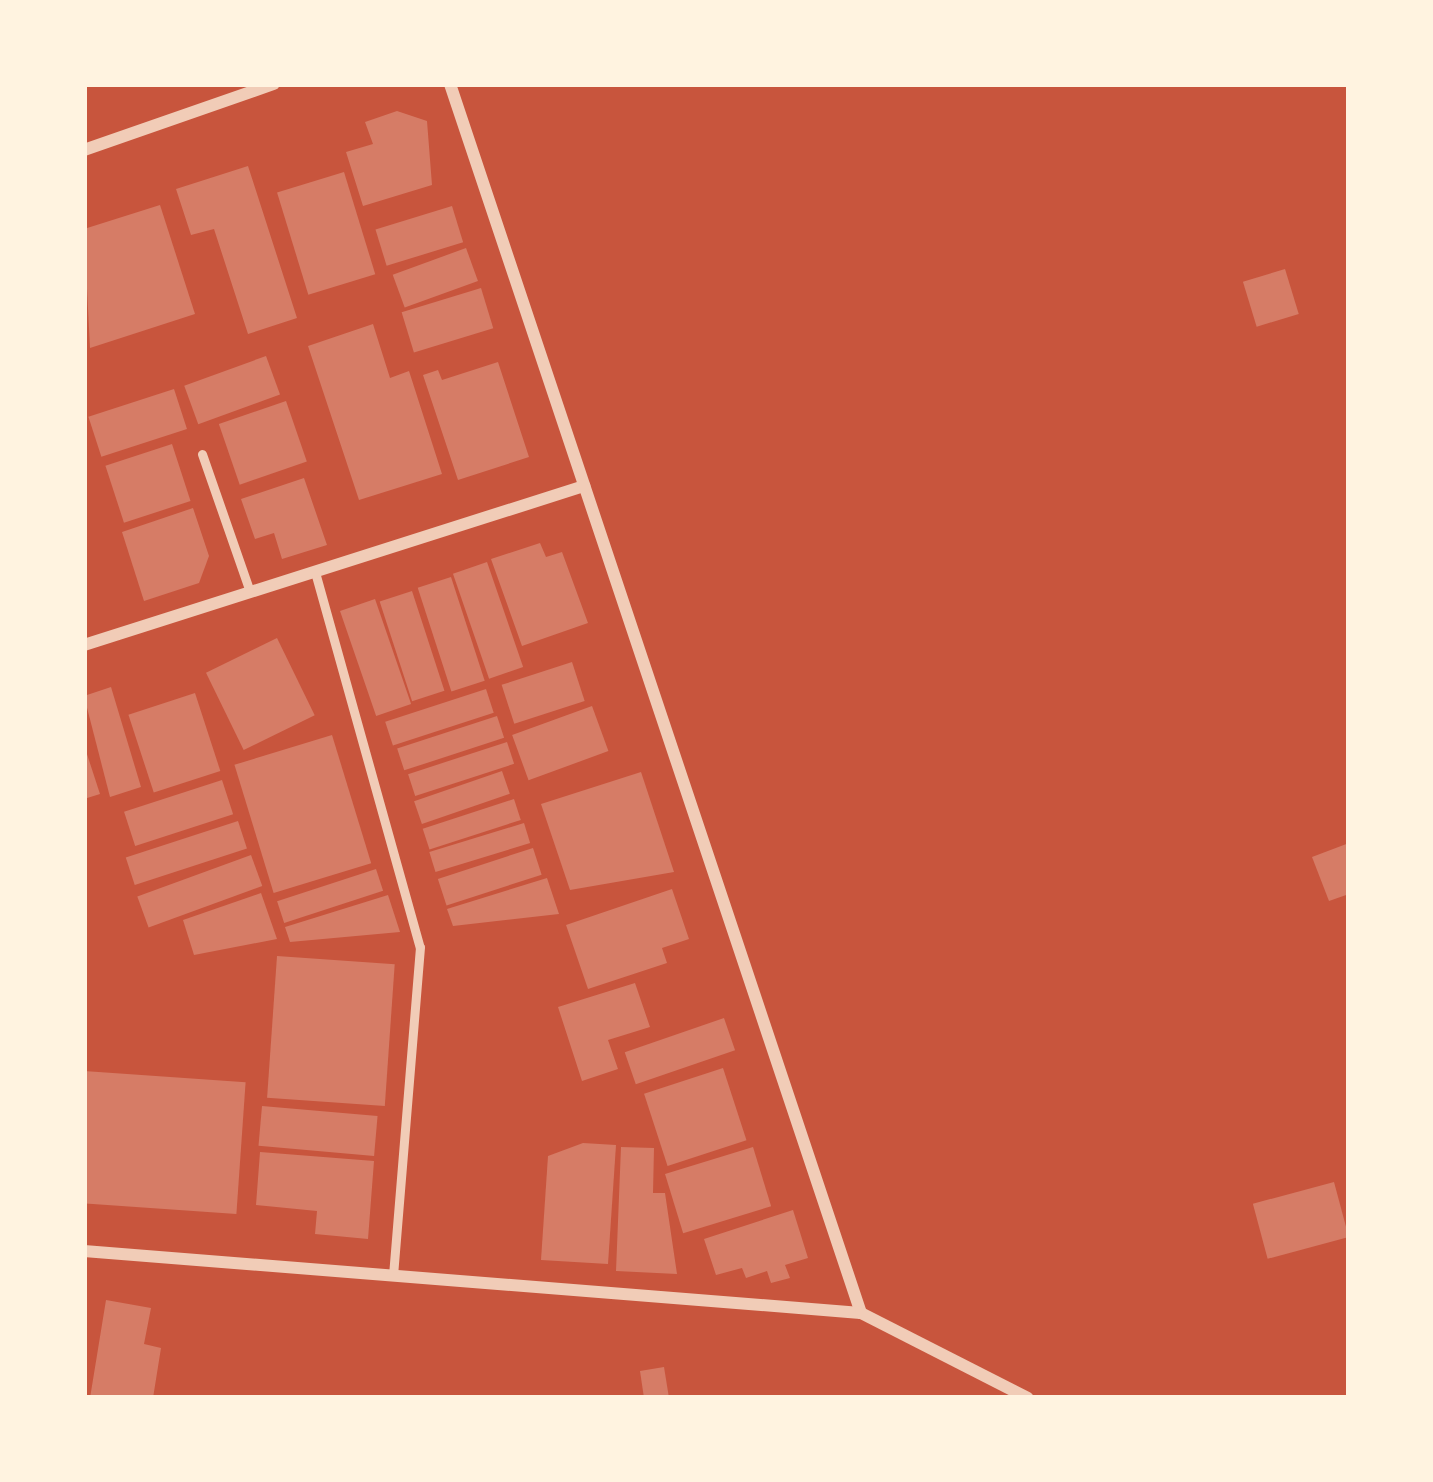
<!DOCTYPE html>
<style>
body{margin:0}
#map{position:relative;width:1433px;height:1482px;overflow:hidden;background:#c8553d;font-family:Barlow,sans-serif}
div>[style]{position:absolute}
.building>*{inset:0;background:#d67c66;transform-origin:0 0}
.service>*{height:9px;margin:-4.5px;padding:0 4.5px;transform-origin:4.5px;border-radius:4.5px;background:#f1ccb7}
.minor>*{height:12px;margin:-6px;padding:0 6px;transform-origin:6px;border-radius:6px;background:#f1ccb7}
span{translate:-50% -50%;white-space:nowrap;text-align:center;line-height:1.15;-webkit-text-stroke:9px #fff3e0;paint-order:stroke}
.frame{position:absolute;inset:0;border:87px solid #fff3e0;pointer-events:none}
</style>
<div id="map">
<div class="building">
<i style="clip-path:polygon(397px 111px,427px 121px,432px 185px,363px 206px,346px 152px,373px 144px,365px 122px)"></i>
<i style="clip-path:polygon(248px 166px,297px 318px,248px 334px,214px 229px,191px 235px,176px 189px)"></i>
<i style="left:344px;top:172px;width:107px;height:70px;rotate:73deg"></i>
<i style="clip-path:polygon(160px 205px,195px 314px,90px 348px,84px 229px)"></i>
<i style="left:452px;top:206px;width:38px;height:80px;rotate:73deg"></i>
<i style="left:466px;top:248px;width:35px;height:78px;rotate:70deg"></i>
<i style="left:1285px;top:269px;width:47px;height:44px;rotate:73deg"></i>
<i style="left:481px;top:288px;width:42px;height:83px;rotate:73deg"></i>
<i style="clip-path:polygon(373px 324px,390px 378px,409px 371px,442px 474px,359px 500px,308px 346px)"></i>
<i style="left:266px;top:356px;width:41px;height:87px;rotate:70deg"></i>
<i style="clip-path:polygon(498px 362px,529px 457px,458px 480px,423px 375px,438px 370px,442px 380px)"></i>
<i style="left:174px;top:389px;width:42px;height:90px;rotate:72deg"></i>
<i style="left:286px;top:401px;width:64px;height:71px;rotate:71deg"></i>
<i style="left:172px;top:444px;width:60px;height:70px;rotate:72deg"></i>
<i style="clip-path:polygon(304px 478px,327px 545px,282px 559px,274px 533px,255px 539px,241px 499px)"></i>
<i style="clip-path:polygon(193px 508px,209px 556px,199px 583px,144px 601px,122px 532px)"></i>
<i style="clip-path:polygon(540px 543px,546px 557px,562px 552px,588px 623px,522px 646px,491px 559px)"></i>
<i style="left:487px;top:562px;width:111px;height:36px;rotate:71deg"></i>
<i style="left:451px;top:577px;width:109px;height:35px;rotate:72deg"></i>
<i style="left:412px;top:591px;width:105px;height:34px;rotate:72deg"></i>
<i style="left:375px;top:599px;width:111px;height:37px;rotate:71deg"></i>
<i style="left:277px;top:638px;width:86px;height:79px;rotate:64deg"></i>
<i style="left:572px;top:662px;width:41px;height:74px;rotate:72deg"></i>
<i style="clip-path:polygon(111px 687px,141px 787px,110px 797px,84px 696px)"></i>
<i style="left:486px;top:689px;width:25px;height:106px;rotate:72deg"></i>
<i style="left:195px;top:693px;width:82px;height:70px;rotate:72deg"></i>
<i style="left:592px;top:706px;width:48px;height:85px;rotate:70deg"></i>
<i style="left:497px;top:716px;width:23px;height:105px;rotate:72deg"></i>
<i style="left:332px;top:735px;width:134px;height:102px;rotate:73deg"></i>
<i style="left:507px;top:742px;width:23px;height:104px;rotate:72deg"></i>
<i style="clip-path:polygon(85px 748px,100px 794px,84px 799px,84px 749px)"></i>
<i style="left:502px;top:771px;width:24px;height:93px;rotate:71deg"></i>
<i style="clip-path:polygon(641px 772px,674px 872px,570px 890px,541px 804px)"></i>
<i style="left:222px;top:780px;width:36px;height:103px;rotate:72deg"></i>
<i style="left:514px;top:799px;width:22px;height:96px;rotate:72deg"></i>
<i style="left:238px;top:821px;width:29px;height:118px;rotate:72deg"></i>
<i style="left:524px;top:823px;width:21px;height:99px;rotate:73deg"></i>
<i style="clip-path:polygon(1349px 843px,1349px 894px,1329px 901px,1312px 857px)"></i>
<i style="left:533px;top:848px;width:28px;height:100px;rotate:72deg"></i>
<i style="left:251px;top:855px;width:33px;height:121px;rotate:70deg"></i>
<i style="left:376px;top:869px;width:23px;height:104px;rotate:72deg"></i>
<i style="clip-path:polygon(547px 878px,559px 914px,453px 926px,447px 909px)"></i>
<i style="clip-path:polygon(672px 889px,689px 939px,662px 948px,667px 963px,588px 989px,566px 925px)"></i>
<i style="clip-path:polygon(261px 893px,277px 939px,194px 955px,183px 920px)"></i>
<i style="clip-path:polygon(388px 895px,400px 932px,290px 942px,285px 927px)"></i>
<i style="left:277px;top:956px;width:118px;height:142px;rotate:4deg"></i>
<i style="clip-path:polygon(635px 983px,650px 1027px,608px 1040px,618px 1069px,582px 1081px,558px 1007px)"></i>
<i style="left:724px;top:1018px;width:34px;height:105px;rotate:71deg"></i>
<i style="left:723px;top:1068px;width:76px;height:83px;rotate:72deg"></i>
<i style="left:84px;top:1071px;width:162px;height:132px;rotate:4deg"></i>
<i style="left:262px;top:1106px;width:116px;height:40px;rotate:5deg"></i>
<i style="clip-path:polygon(583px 1143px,616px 1145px,608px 1264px,541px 1260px,548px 1156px)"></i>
<i style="clip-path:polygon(621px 1147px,654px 1148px,653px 1193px,665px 1193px,677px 1274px,616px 1271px)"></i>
<i style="left:753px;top:1147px;width:62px;height:92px;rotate:73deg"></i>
<i style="clip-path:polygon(260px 1152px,374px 1161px,368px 1239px,315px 1234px,317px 1211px,256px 1205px)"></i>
<i style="left:1334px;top:1182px;width:57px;height:84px;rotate:75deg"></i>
<i style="clip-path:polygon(793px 1210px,808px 1258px,785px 1265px,790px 1278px,771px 1283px,767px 1271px,746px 1278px,742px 1268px,716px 1275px,704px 1239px)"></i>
<i style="clip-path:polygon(106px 1300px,151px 1308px,144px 1344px,161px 1348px,153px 1398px,90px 1398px)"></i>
<i style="clip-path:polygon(664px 1367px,669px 1398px,644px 1398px,640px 1371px)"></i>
</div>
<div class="service">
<i style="left:202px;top:454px;width:146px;rotate:70.8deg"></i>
<i style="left:315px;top:572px;width:389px;rotate:74.4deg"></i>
<i style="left:420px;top:947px;width:330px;rotate:94.7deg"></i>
</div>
<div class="minor">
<i style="left:450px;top:84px;width:1296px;rotate:71.51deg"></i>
<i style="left:84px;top:150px;width:201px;rotate:-19.2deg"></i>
<i style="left:84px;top:645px;width:525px;rotate:-17.64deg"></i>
<i style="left:84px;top:1251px;width:779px;rotate:4.56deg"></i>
<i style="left:861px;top:1313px;width:187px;rotate:27deg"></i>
</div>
<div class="frame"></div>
</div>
